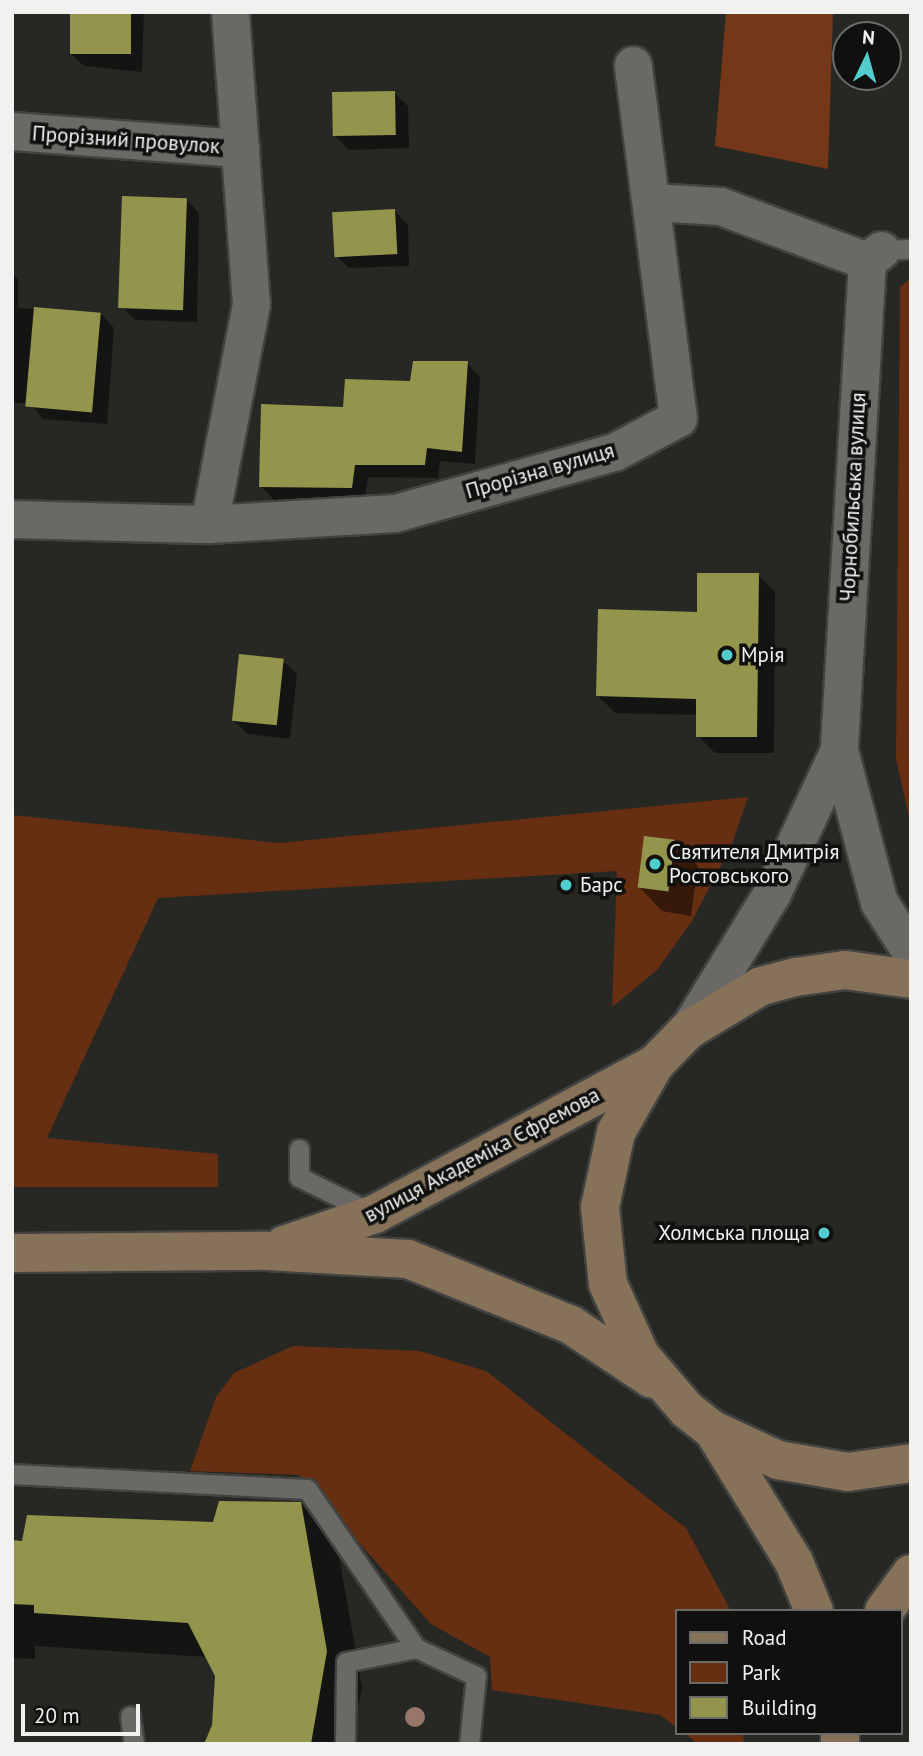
<!DOCTYPE html>
<meta charset="utf-8">
<style>
body{margin:0}
#map{position:relative;width:923px;height:1756px;overflow:hidden;background:#272724;font-family:"PT Sans",sans-serif}
div>[style]{position:absolute}
.green>*{inset:0;background:#662f12}
.forest>*{inset:0;background:#743818}
.shadow>*{inset:0;background:#0007}
.building>*{inset:0;background:#93954d;transform-origin:0 0}
.roads{filter:drop-shadow(2px 0 #424240) drop-shadow(-2px 0 #424240) drop-shadow(0 2px #424240) drop-shadow(0 -2px #424240)}
.lane>*{height:19px;margin:-9.5px;padding:0 9.5px;transform-origin:9.5px;border-radius:9.5px;background:#6a6966}
.street>*{height:37px;margin:-18.5px;padding:0 18.5px;transform-origin:18.5px;border-radius:18.5px;background:#6a6966}
.secondary>*{height:38px;margin:-19px;padding:0 19px;transform-origin:19px;border-radius:19px;background:#867259}
.trees>*{width:20px;height:20px;margin:-10px;border-radius:50%;background:#977868}
.dots>*{width:19px;height:19px;translate:-50% -50%;box-sizing:border-box;border:4px solid #10100f;border-radius:50%}
span{translate:-50% -50%;white-space:nowrap;text-align:center;line-height:1.15;-webkit-text-stroke:7px #10100f;paint-order:stroke}
.street-label{font-size:21px;color:#f1f1ef}
.poi-label{font-size:21px;color:#f1f1ef}
.left{translate:0 -50%;text-align:left}
.right{translate:-100% -50%;text-align:right}
.frame{position:absolute;inset:0;border:14px solid #f1f1ef;pointer-events:none}
.legend{position:absolute;left:675px;top:1609px;width:228px;height:126px;box-sizing:border-box;background:#10100f;border:2px solid #6a6a69;margin:0;padding:9px 12px;list-style:none;font-size:21px;color:#f1f1ef}
.legend li{display:flex;align-items:center;gap:14px;height:35px}
.legend b{width:35px;border:2px solid #6a6a69}
.north{position:absolute;left:832px;top:21px;width:70px;height:70px;box-sizing:border-box;background:#10100f;border:2px solid #6a6a69;border-radius:50%;rotate:5deg;font-size:19px;font-weight:700;line-height:28px;text-align:center;color:#f1f1ef}
.north::after{content:'';display:block;margin:auto;width:24px;height:32px;background:#52cdce;clip-path:polygon(50% 0,100% 100%,50% 72%,0 100%)}
.scale{position:absolute;left:21px;top:1704px;width:119px;height:32px;box-sizing:border-box;border:4px solid #f1f1ef;border-top:0;padding-left:9px;font-size:21px;line-height:24px;white-space:nowrap;color:#f1f1ef;-webkit-text-stroke:5px #10100f;paint-order:stroke}
</style>
<div id="map">
<div class="green">
<i style="clip-path:polygon(911px 278px,911px 826px,896px 759px,900px 287px)"></i>
<i style="clip-path:polygon(748px 797px,732px 844px,692px 921px,657px 970px,612px 1007px,617px 871px,158px 898px,47px 1138px,218px 1154px,218px 1187px,12px 1187px,12px 815px,279px 843px)"></i>
<i style="clip-path:polygon(293px 1346px,420px 1351px,486px 1371px,686px 1528px,731px 1611px,676px 1611px,676px 1727px,660px 1715px,492px 1690px,490px 1657px,431px 1624px,299px 1475px,190px 1471px,216px 1397px,234px 1373px)"></i>
<i style="clip-path:polygon(684px 1733px,743px 1733px,744px 1744px,698px 1744px)"></i>
</div>
<div class="forest">
<i style="clip-path:polygon(726px 12px,833px 12px,828px 169px,715px 146px)"></i>
</div>
<div class="shadow">
<i style="clip-path:polygon(72px 12px,144px 12px,142px 72px,84px 66px,70px 53px)"></i>
<i style="clip-path:polygon(394px 93px,408px 106px,409px 148px,349px 150px,335px 136px)"></i>
<i style="clip-path:polygon(186px 199px,199px 213px,197px 322px,135px 320px,122px 307px)"></i>
<i style="clip-path:polygon(395px 211px,408px 225px,409px 266px,349px 268px,335px 255px)"></i>
<i style="clip-path:polygon(12px 274px,18px 279px,18px 308px,101px 314px,114px 328px,107px 424px,43px 419px,30px 403px,12px 403px)"></i>
<i style="clip-path:polygon(467px 363px,480px 377px,475px 464px,440px 461px,438px 478px,368px 477px,365px 500px,274px 500px,261px 486px,344px 408px)"></i>
<i style="clip-path:polygon(758px 575px,775px 592px,774px 753px,715px 753px,698px 736px,698px 715px,615px 713px,598px 696px,699px 614px)"></i>
<i style="clip-path:polygon(283px 661px,297px 674px,290px 739px,248px 734px,234px 721px)"></i>
<i style="clip-path:polygon(674px 842px,698px 866px,691px 916px,662px 911px,638px 886px)"></i>
<i style="clip-path:polygon(300px 1503px,336px 1539px,362px 1687px,351px 1744px,206px 1744px,214px 1725px,217px 1676px,207px 1657px,35px 1646px,35px 1659px,12px 1658px,12px 1542px,214px 1523px)"></i>
</div>
<div class="building">
<i style="left:70px;top:12px;width:61px;height:42px"></i>
<i style="left:395px;top:91px;width:44px;height:63px;rotate:89deg"></i>
<i style="left:122px;top:196px;width:65px;height:112px;rotate:2deg"></i>
<i style="left:395px;top:209px;width:45px;height:63px;rotate:87deg"></i>
<i style="left:34px;top:307px;width:67px;height:100px;rotate:5deg"></i>
<i style="clip-path:polygon(413px 361px,468px 361px,462px 452px,427px 448px,425px 465px,355px 465px,352px 488px,259px 487px,261px 404px,343px 407px,345px 379px,410px 381px)"></i>
<i style="clip-path:polygon(697px 573px,759px 573px,757px 737px,696px 737px,696px 699px,596px 696px,598px 609px,697px 612px)"></i>
<i style="left:239px;top:654px;width:45px;height:67px;rotate:6deg"></i>
<i style="left:644px;top:836px;width:31px;height:52px;rotate:7deg"></i>
<i style="clip-path:polygon(219px 1501px,301px 1502px,327px 1651px,311px 1744px,204px 1744px,212px 1725px,215px 1676px,188px 1623px,34px 1613px,34px 1605px,12px 1604px,12px 1540px,22px 1541px,27px 1515px,213px 1522px)"></i>
</div>
<div class="roads">
<div class="lane">
<i style="left:881px;top:250px;width:30px;rotate:-2deg"></i>
<i style="left:299px;top:1149px;width:28px;rotate:90deg"></i>
<i style="left:299px;top:1177px;width:84px;rotate:26.3deg"></i>
<i style="left:12px;top:1474px;width:295px;rotate:2.9deg"></i>
<i style="left:307px;top:1489px;width:193px;rotate:55.6deg"></i>
<i style="left:130px;top:1716px;width:28px;rotate:82deg"></i>
<i style="left:345px;top:1744px;width:82px;rotate:-89.3deg"></i>
<i style="left:346px;top:1662px;width:71px;rotate:-11.3deg"></i>
<i style="left:416px;top:1648px;width:66px;rotate:25deg"></i>
<i style="left:476px;top:1676px;width:68px;rotate:95.9deg"></i>
</div>
<div class="street">
<i style="left:12px;top:131px;width:229px;rotate:4.3deg"></i>
<i style="left:653px;top:202px;width:67px;rotate:3.4deg"></i>
<i style="left:720px;top:206px;width:157px;rotate:20.5deg"></i>
<i style="left:881px;top:250px;width:18px;rotate:142deg"></i>
<i style="left:867px;top:261px;width:490px;rotate:93.3deg"></i>
<i style="left:839px;top:750px;width:157px;rotate:75.3deg"></i>
<i style="left:879px;top:902px;width:59px;rotate:57.4deg"></i>
<i style="left:12px;top:519px;width:197px;rotate:1.5deg"></i>
<i style="left:209px;top:524px;width:186px;rotate:-3.4deg"></i>
<i style="left:395px;top:513px;width:227px;rotate:-15.6deg"></i>
<i style="left:614px;top:452px;width:72px;rotate:-28deg"></i>
<i style="left:678px;top:418px;width:356px;rotate:-97.3deg"></i>
<i style="left:209px;top:524px;width:224px;rotate:-79.2deg"></i>
<i style="left:251px;top:304px;width:293px;rotate:-94.1deg"></i>
<i style="left:688px;top:1030px;width:161px;rotate:-58.5deg"></i>
<i style="left:772px;top:893px;width:158px;rotate:-64.9deg"></i>
</div>
<div class="secondary">
<i style="left:911px;top:979px;width:67px;rotate:-172.2deg"></i>
<i style="left:845px;top:970px;width:50px;rotate:172deg"></i>
<i style="left:795px;top:977px;width:35px;rotate:165deg"></i>
<i style="left:761px;top:986px;width:85px;rotate:148.9deg"></i>
<i style="left:688px;top:1030px;width:47px;rotate:134.1deg"></i>
<i style="left:655px;top:1064px;width:78px;rotate:119.8deg"></i>
<i style="left:616px;top:1132px;width:77px;rotate:102deg"></i>
<i style="left:600px;top:1207px;width:77px;rotate:84.1deg"></i>
<i style="left:608px;top:1284px;width:78px;rotate:65.7deg"></i>
<i style="left:640px;top:1355px;width:72px;rotate:49.5deg"></i>
<i style="left:687px;top:1410px;width:33px;rotate:38deg"></i>
<i style="left:713px;top:1430px;width:72px;rotate:24.8deg"></i>
<i style="left:778px;top:1460px;width:71px;rotate:9.7deg"></i>
<i style="left:848px;top:1472px;width:64px;rotate:-8.1deg"></i>
<i style="left:284px;top:1245px;width:96px;rotate:-18.8deg"></i>
<i style="left:375px;top:1214px;width:318px;rotate:-28.2deg"></i>
<i style="left:12px;top:1253px;width:254px;rotate:-0.5deg"></i>
<i style="left:266px;top:1251px;width:142px;rotate:3.2deg"></i>
<i style="left:408px;top:1259px;width:176px;rotate:22deg"></i>
<i style="left:571px;top:1325px;width:97px;rotate:33.7deg"></i>
<i style="left:713px;top:1430px;width:155px;rotate:58.5deg"></i>
<i style="left:794px;top:1562px;width:53px;rotate:67.8deg"></i>
<i style="left:884px;top:1611px;width:46px;rotate:-53.9deg"></i>
<i style="left:840px;top:1733px;width:11px;rotate:90deg"></i>
</div>
</div>
<div class="trees">
<i style="left:415px;top:1717px"></i>
</div>
<div class="dots">
<i style="left:727px;top:655px;background:#52cdce"></i>
<i style="left:655px;top:864px;background:#52cdce"></i>
<i style="left:566px;top:885px;background:#52cdce"></i>
<i style="left:824px;top:1233px;background:#52cdce"></i>
</div>
<div class="street-label">
<span style="left:126px;top:140px;rotate:4deg">Прорізний провулок</span>
<span style="left:540px;top:471px;rotate:-16deg">Прорізна вулиця</span>
<span style="left:853px;top:497px;rotate:-87deg">Чорнобильська вулиця</span>
<span style="left:482px;top:1155px;rotate:-28deg">вулиця Академіка Єфремова</span>
</div>
<div class="poi-label">
<span class="left" style="left:741px;top:655px">Мрія</span>
<span class="left" style="left:669px;top:864px">Святителя Дмитрія<br>Ростовського</span>
<span class="left" style="left:580px;top:885px">Барс</span>
<span class="right" style="left:810px;top:1233px">Холмська площа</span>
</div>
<div class="frame"></div>
<ul class="legend">
<li><b style="height:9px;background:#867259"></b>Road</li>
<li><b style="height:19px;background:#662f12"></b>Park</li>
<li><b style="height:19px;background:#93954d"></b>Building</li>
</ul>
<div class="north">N</div>
<div class="scale">20 m</div>
</div>
